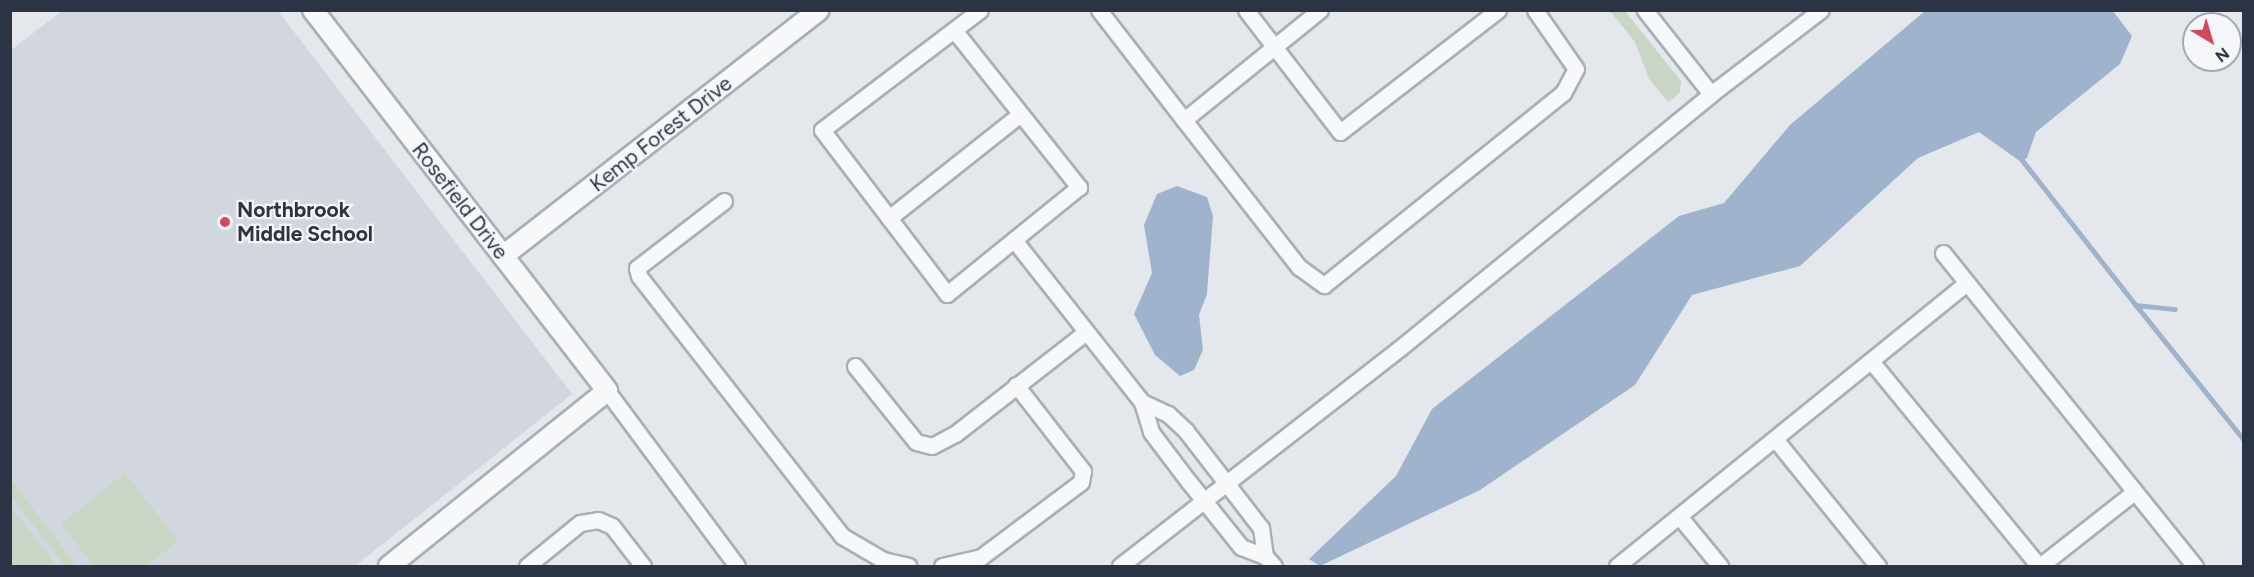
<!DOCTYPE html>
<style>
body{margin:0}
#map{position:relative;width:2254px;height:577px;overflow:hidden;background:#e4e7ec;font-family:Figtree,sans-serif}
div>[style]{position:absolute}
.built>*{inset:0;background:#d2d6de}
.green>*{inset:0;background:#c9d6c5}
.water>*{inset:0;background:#9fb4cc}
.stream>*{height:4.5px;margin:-2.25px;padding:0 2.25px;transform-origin:2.25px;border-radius:2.25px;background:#9fb4cc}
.roads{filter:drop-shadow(2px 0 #a9aeb7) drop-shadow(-2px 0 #a9aeb7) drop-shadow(0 2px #a9aeb7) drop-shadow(0 -2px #a9aeb7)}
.minor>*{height:15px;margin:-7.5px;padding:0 7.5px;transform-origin:7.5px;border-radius:7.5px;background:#f7f8fa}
.tertiary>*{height:20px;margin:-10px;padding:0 10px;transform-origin:10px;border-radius:10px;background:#f7f8fa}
.dots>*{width:16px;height:16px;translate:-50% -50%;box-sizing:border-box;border:3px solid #f4f6f9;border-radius:50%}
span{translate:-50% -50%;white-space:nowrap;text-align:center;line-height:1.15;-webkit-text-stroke:4.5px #f4f6f9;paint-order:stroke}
.street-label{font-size:21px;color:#2b3445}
.poi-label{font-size:21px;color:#2b3445;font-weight:700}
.left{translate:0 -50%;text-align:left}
.frame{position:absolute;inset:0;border:12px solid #2b3445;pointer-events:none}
.north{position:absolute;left:2182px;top:12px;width:60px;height:60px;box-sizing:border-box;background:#f4f6f9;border:2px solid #a4a8b1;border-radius:50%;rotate:142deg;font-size:16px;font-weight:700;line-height:24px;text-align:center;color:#2b3445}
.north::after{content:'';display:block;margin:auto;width:21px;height:27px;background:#d1495b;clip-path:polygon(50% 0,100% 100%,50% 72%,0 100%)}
</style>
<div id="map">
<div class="built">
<i style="clip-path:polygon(62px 11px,278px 11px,572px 394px,355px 566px,11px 566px,11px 50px)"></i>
</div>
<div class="green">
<i style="clip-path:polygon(1610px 11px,1625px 11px,1681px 81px,1680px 93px,1668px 102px,1649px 79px,1635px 42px)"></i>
<i style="clip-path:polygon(125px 473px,178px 541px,146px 566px,94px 566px,61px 524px)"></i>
<i style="clip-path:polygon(11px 480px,77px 566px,65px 566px,11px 496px)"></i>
<i style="clip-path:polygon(11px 507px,57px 566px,11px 566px)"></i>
</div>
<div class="water">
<i style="clip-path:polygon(1925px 11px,2113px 11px,2132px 36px,2120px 64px,2036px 132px,2027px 158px,2021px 162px,1979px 132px,1918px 158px,1800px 266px,1692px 295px,1635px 385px,1480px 490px,1320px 566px,1309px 559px,1396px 476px,1432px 409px,1679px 216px,1724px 203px,1790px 125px)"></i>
<i style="clip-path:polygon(1177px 186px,1207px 197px,1213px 216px,1207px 294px,1199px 315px,1203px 350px,1194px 370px,1180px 376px,1155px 355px,1134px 314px,1152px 273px,1144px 225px,1157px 194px)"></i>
</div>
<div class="stream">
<i style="left:2023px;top:161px;width:183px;rotate:51.9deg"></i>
<i style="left:2136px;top:305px;width:39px;rotate:6deg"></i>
<i style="left:2136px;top:305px;width:173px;rotate:51.3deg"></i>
</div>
<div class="roads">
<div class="minor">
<i style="left:1099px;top:10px;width:139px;rotate:52.3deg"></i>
<i style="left:1184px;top:120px;width:175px;rotate:-39deg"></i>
<i style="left:1246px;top:10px;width:154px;rotate:52.4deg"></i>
<i style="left:1340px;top:132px;width:200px;rotate:-37.7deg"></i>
<i style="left:954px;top:30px;width:201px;rotate:51.5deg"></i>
<i style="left:1079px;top:187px;width:170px;rotate:141deg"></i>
<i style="left:947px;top:294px;width:206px;rotate:-127.3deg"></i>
<i style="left:822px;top:130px;width:198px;rotate:-37.2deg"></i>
<i style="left:1711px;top:94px;width:138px;rotate:-37.4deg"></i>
<i style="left:1184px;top:120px;width:187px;rotate:52deg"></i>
<i style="left:1299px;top:267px;width:31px;rotate:36deg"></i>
<i style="left:1324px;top:285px;width:307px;rotate:-38.8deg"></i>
<i style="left:1563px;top:93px;width:27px;rotate:-62deg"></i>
<i style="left:1576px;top:69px;width:72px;rotate:-124.8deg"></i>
<i style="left:724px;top:201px;width:110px;rotate:142.4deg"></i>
<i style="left:637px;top:268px;width:8px;rotate:76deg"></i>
<i style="left:639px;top:276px;width:330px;rotate:52deg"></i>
<i style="left:842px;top:536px;width:48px;rotate:30.3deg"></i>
<i style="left:883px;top:560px;width:26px;rotate:13deg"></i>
<i style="left:889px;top:218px;width:167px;rotate:-38.4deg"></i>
<i style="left:1014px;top:240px;width:206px;rotate:51.7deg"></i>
<i style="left:1142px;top:402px;width:31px;rotate:73deg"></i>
<i style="left:1151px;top:432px;width:63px;rotate:52.8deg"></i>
<i style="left:1189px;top:482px;width:83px;rotate:51.3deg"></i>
<i style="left:1241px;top:547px;width:26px;rotate:21deg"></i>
<i style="left:1265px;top:556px;width:13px;rotate:48deg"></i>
<i style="left:1943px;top:253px;width:402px;rotate:51.2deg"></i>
<i style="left:1871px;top:361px;width:265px;rotate:50.7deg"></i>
<i style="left:855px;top:366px;width:97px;rotate:51.2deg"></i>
<i style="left:916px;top:442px;width:16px;rotate:14deg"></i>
<i style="left:932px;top:446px;width:26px;rotate:-28deg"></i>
<i style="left:955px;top:434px;width:166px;rotate:-37.9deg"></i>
<i style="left:607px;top:391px;width:218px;rotate:53.4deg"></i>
<i style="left:1142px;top:402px;width:29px;rotate:25deg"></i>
<i style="left:1168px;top:414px;width:25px;rotate:43deg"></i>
<i style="left:1186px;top:431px;width:123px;rotate:52.3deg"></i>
<i style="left:1261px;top:528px;width:28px;rotate:82deg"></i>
<i style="left:1775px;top:439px;width:164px;rotate:51deg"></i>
<i style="left:1679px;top:516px;width:65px;rotate:50.6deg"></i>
<i style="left:527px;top:566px;width:68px;rotate:-39.1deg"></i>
<i style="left:580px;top:523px;width:18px;rotate:-9deg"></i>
<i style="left:598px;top:520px;width:15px;rotate:23deg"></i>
<i style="left:612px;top:526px;width:51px;rotate:52.2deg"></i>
<i style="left:942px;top:566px;width:40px;rotate:-13deg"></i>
<i style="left:981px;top:557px;width:125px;rotate:-36.9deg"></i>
<i style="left:1081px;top:482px;width:11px;rotate:-80deg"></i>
<i style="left:1083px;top:471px;width:109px;rotate:-127.9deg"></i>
<i style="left:1120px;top:566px;width:355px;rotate:-37.9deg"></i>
<i style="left:1400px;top:348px;width:402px;rotate:-39.2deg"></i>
<i style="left:1711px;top:94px;width:107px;rotate:-128.2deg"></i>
<i style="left:1617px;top:566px;width:450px;rotate:-39deg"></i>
<i style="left:2040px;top:566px;width:120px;rotate:-38.2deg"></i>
</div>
<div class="tertiary">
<i style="left:313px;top:10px;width:481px;rotate:52.3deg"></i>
<i style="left:607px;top:391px;width:280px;rotate:141.2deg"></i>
<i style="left:503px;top:256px;width:400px;rotate:-37.9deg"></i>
</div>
</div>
<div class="dots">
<i style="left:225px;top:222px;background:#d1495b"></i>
</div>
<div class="street-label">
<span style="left:661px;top:134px;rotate:-38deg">Kemp Forest Drive</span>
<span style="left:460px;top:201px;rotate:52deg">Rosefield Drive</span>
</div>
<div class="poi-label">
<span class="left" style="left:237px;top:222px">Northbrook<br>Middle School</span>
</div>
<div class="frame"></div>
<div class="north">N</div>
</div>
